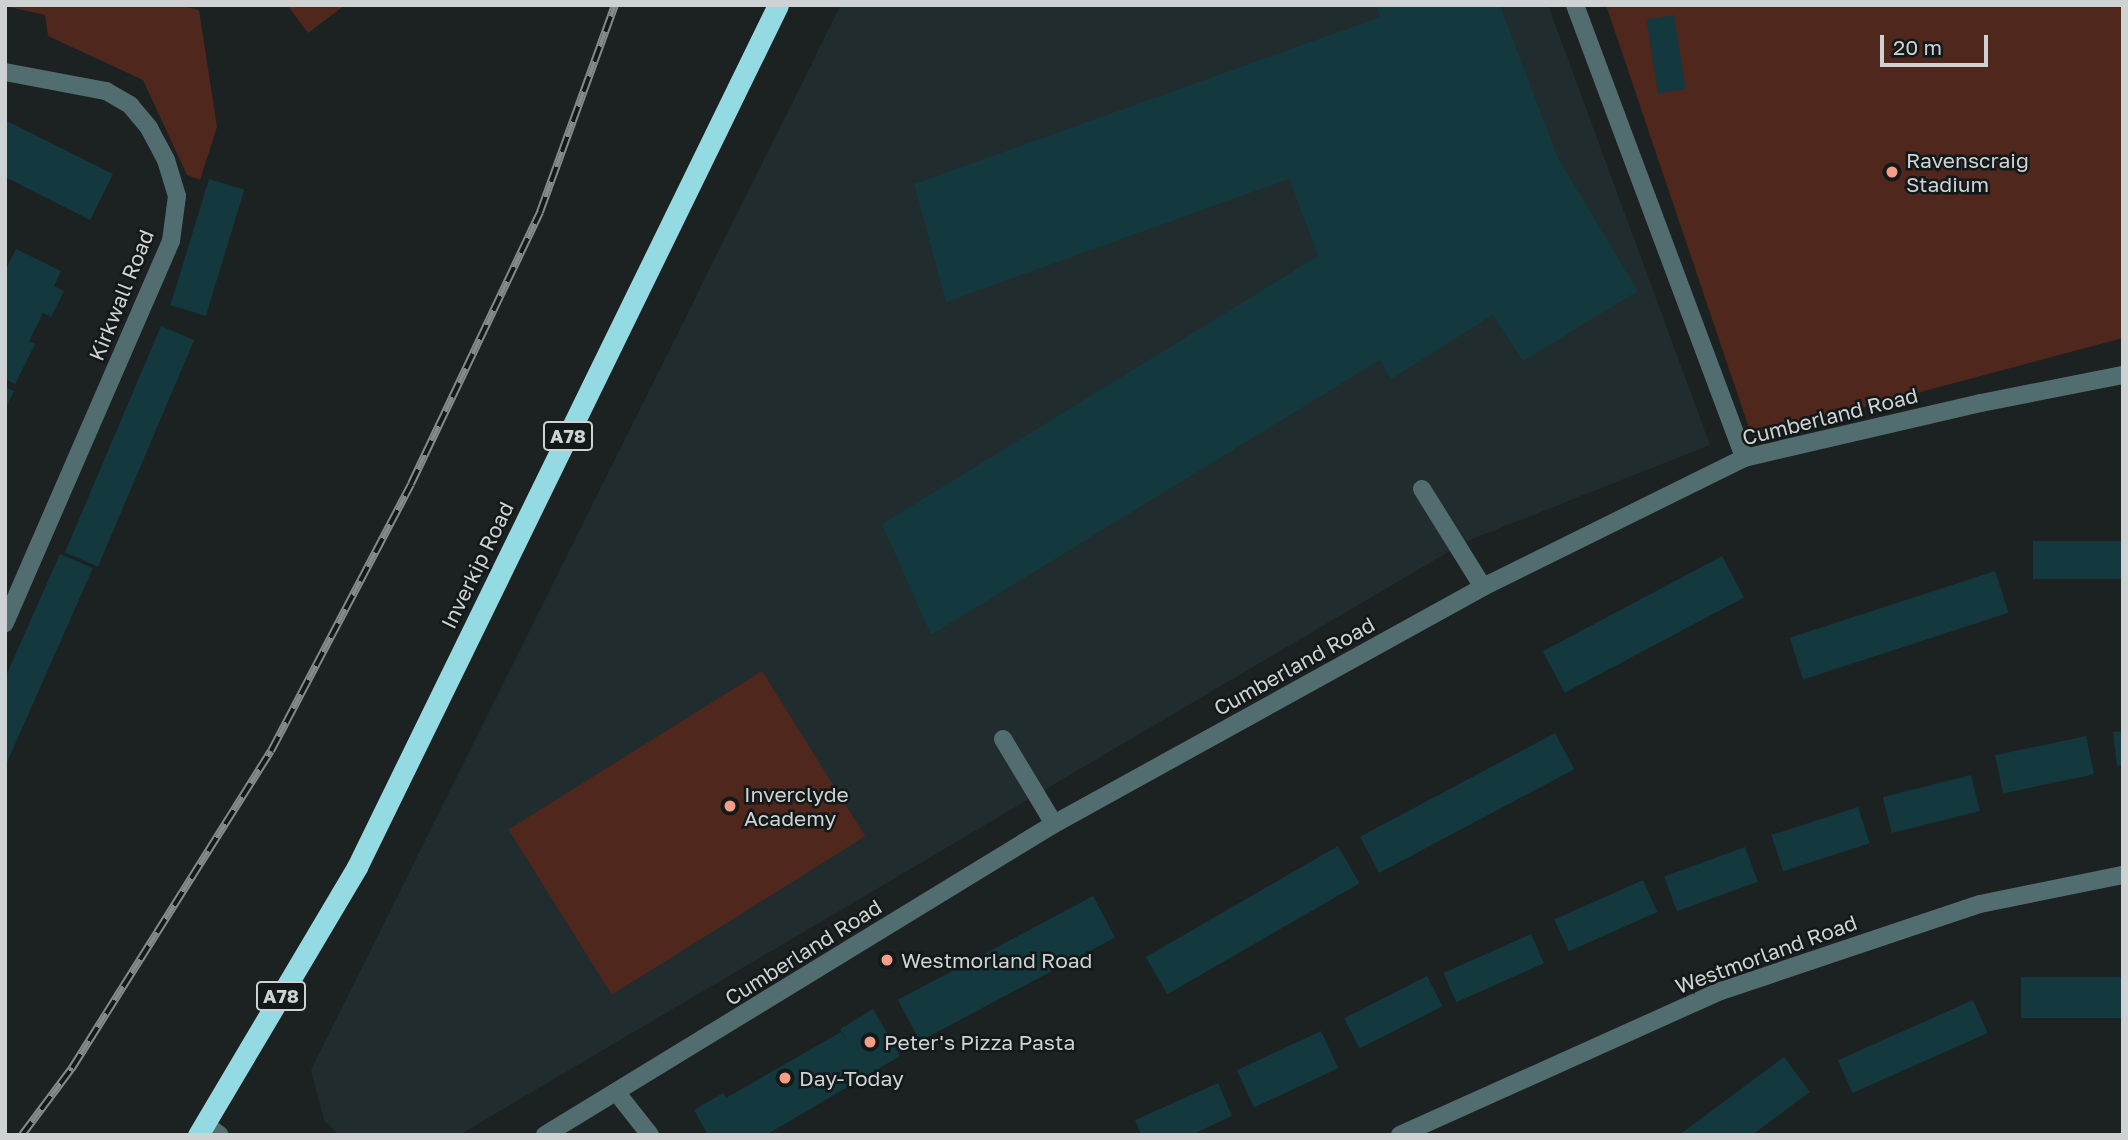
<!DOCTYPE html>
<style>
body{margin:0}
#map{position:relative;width:2128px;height:1140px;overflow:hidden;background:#1c2222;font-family:"Golos Text",sans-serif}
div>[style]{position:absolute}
.built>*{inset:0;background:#202c2e}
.green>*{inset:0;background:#4f271d;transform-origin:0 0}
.building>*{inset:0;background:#13383d;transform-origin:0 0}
.minor>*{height:18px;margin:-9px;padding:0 9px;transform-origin:9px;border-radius:9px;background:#526d70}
.highway>*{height:21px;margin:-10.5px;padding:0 10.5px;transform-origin:10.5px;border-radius:10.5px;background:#94dae3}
.rail>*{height:8px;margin-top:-4px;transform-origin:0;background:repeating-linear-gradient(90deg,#131819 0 16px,#84898a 0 32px);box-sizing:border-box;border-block:2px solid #84898a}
.dots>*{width:19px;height:19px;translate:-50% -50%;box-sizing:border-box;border:4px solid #131819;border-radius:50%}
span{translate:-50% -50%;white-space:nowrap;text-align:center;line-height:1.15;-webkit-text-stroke:5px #131819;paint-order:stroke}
.shield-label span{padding:2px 5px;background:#131819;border:2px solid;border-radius:5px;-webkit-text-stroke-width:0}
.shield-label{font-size:19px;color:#ced2d3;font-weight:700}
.poi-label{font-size:21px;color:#ced2d3}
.left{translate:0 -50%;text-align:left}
.street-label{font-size:21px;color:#ced2d3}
.frame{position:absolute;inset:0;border:7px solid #ced2d3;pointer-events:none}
.scale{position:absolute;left:1880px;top:35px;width:108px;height:32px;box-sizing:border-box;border:4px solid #ced2d3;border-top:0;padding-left:9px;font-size:21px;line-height:24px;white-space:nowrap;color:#ced2d3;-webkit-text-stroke:5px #131819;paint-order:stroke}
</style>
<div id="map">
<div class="built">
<i style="clip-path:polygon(841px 5px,1548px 5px,1710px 445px,1465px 542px,459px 1135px,339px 1135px,324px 1120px,311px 1070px)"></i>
</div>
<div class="green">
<i style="clip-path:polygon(179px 5px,199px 10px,217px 127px,200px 180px,187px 175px,143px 80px,48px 36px,45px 15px,5px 6px)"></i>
<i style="clip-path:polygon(287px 5px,345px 5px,308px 33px)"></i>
<i style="clip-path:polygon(1606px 5px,2123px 5px,2123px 338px,1752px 437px)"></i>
<i style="left:762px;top:671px;width:195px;height:299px;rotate:58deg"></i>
</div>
<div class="building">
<i style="clip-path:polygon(1376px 5px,1500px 5px,1557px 156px,1638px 291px,1523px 361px,1493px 315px,1391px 379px,1380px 360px,931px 635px,882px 524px,1318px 256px,1289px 179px,946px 302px,914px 184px,1380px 17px)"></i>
<i style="left:1674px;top:15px;width:75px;height:28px;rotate:81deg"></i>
<i style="clip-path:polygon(5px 120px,113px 174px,90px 220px,5px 177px)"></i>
<i style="left:209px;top:179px;width:37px;height:132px;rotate:17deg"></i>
<i style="clip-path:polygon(16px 249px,61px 271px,54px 286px,64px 291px,51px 317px,43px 313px,29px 341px,35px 344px,15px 384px,5px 379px,5px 271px)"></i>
<i style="left:161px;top:326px;width:36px;height:246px;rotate:23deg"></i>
<i style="clip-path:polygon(5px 387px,14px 391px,5px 409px)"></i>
<i style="left:2123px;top:541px;width:38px;height:90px;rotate:90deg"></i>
<i style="clip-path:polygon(60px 554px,93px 568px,5px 767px,5px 678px)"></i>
<i style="left:1722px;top:556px;width:47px;height:203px;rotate:62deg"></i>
<i style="left:1995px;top:571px;width:44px;height:216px;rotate:72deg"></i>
<i style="clip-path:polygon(2123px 731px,2123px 765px,2117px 766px,2113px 732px)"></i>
<i style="left:1555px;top:733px;width:41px;height:221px;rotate:62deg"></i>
<i style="left:2086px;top:736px;width:39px;height:93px;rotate:78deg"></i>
<i style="left:1971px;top:775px;width:37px;height:91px;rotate:76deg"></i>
<i style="left:1858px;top:807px;width:38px;height:91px;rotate:72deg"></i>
<i style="left:1338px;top:846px;width:43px;height:222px;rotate:60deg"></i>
<i style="left:1745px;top:847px;width:37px;height:86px;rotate:70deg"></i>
<i style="left:1643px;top:880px;width:35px;height:97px;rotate:66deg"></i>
<i style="left:1093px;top:896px;width:47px;height:221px;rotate:62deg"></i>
<i style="left:1531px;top:934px;width:32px;height:96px;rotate:66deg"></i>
<i style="left:1427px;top:976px;width:34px;height:93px;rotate:63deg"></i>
<i style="left:2021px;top:977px;width:102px;height:41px"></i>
<i style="left:1973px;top:1000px;width:36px;height:148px;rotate:66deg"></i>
<i style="clip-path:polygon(873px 1009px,900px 1056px,766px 1135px,708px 1135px,694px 1110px,723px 1093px,726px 1098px,841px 1032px,846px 1039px,840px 1029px)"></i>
<i style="left:1321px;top:1031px;width:41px;height:93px;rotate:65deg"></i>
<i style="clip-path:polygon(1784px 1057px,1810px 1092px,1752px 1135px,1679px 1135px)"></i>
<i style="clip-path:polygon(1218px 1083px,1232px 1116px,1191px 1135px,1141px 1135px,1135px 1120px)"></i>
</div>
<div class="minor">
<i style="left:1575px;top:5px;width:483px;rotate:69.5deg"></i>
<i style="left:5px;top:72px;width:103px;rotate:10.7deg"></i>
<i style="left:106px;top:91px;width:28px;rotate:30deg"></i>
<i style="left:130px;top:105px;width:30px;rotate:50deg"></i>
<i style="left:149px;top:128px;width:36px;rotate:62deg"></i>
<i style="left:166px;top:160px;width:38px;rotate:73deg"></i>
<i style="left:177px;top:196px;width:45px;rotate:97.6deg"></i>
<i style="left:171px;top:241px;width:417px;rotate:113.5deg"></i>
<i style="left:1422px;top:489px;width:115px;rotate:58.1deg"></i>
<i style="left:1003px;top:739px;width:99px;rotate:59deg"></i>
<i style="left:617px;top:1093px;width:53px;rotate:51.8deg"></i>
<i style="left:206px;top:1125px;width:17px;rotate:36deg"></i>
<i style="left:545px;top:1135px;width:596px;rotate:-31.43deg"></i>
<i style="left:1054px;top:824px;width:490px;rotate:-28.9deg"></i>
<i style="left:1483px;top:587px;width:291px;rotate:-26.3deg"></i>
<i style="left:1744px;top:458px;width:243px;rotate:-13.1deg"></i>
<i style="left:1981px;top:403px;width:145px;rotate:-11.2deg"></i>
<i style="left:1400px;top:1135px;width:352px;rotate:-24.2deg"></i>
<i style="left:1721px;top:991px;width:273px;rotate:-18.6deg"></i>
<i style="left:1980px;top:904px;width:146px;rotate:-11.5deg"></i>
</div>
<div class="highway">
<i style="left:198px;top:1135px;width:312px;rotate:-59.3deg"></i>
<i style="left:357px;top:867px;width:959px;rotate:-63.97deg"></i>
</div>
<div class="rail">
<i style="left:22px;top:1135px;width:84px;rotate:-53.3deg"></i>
<i style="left:72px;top:1068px;width:374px;rotate:-57.9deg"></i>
<i style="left:271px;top:751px;width:301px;rotate:-62.3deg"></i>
<i style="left:411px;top:484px;width:301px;rotate:-64.6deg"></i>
<i style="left:540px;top:212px;width:220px;rotate:-70.1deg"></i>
</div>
<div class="dots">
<i style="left:1892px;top:172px;background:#f49e88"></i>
<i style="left:730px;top:806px;background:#f49e88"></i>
<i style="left:887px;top:960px;background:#f49e88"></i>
<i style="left:870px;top:1042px;background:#f49e88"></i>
<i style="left:785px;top:1078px;background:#f49e88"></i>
</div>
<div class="shield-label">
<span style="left:568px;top:436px">A78</span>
<span style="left:281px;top:996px">A78</span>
</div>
<div class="poi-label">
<span class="left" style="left:1906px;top:172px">Ravenscraig<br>Stadium</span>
<span class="left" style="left:744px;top:806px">Inverclyde<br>Academy</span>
<span class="left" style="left:901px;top:960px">Westmorland Road</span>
<span class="left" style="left:884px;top:1042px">Peter's Pizza Pasta</span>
<span class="left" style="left:799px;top:1078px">Day-Today</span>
</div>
<div class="street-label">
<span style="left:121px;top:295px;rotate:-68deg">Kirkwall Road</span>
<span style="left:1830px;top:416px;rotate:-14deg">Cumberland Road</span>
<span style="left:477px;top:565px;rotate:-64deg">Inverkip Road</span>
<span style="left:1294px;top:666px;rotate:-29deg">Cumberland Road</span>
<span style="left:803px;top:952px;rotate:-32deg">Cumberland Road</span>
<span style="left:1766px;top:954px;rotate:-20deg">Westmorland Road</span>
</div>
<div class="frame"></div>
<div class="scale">20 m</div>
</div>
